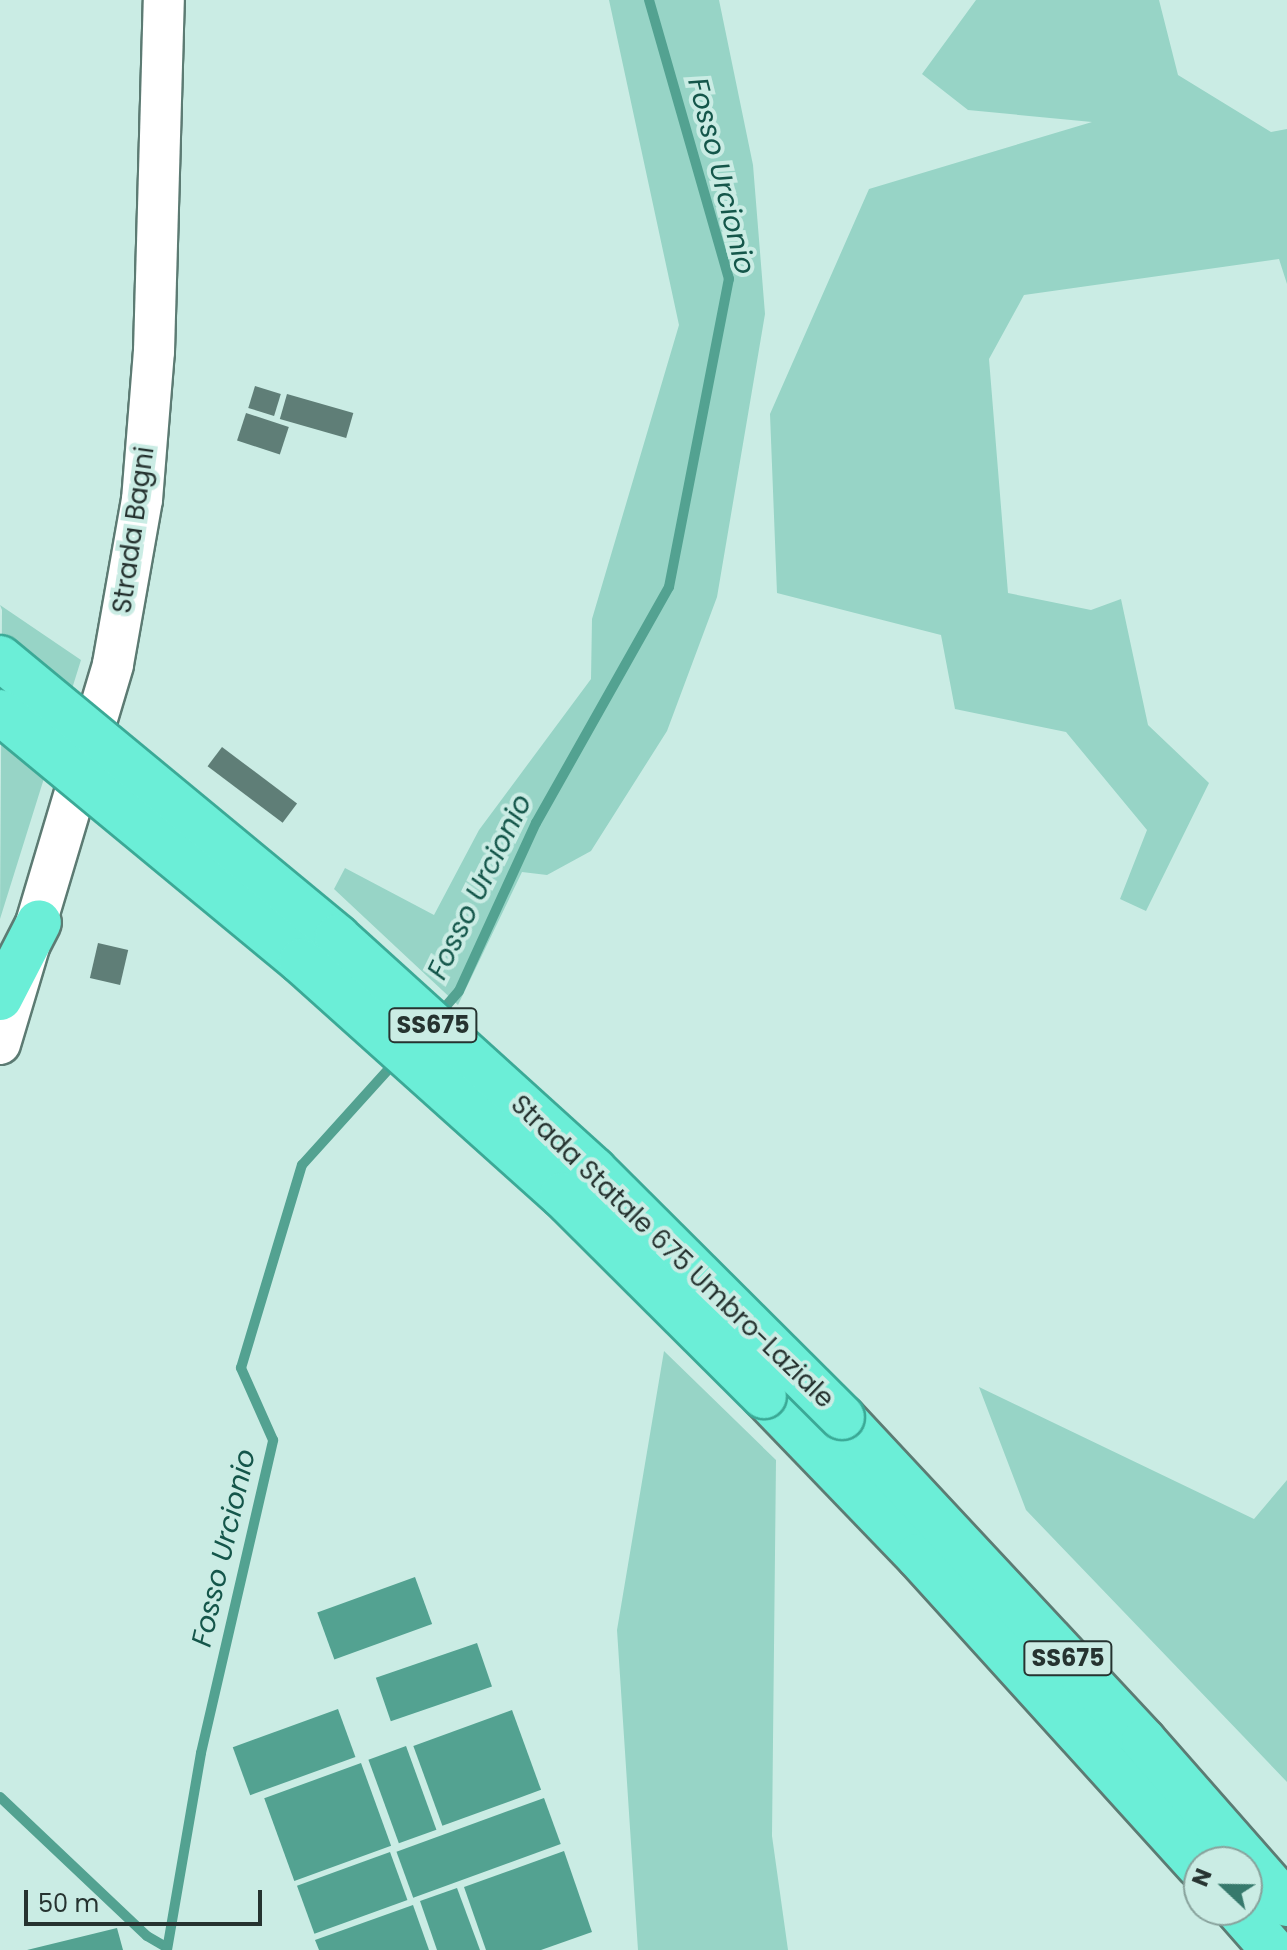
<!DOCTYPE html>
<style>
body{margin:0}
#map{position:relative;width:1287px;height:1950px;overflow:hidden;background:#caece4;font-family:Poppins,sans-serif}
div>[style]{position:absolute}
.green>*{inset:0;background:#97d4c6}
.water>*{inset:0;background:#53a291;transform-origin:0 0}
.stream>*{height:10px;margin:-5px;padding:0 5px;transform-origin:5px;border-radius:5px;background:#53a291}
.building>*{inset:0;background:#5f7e77;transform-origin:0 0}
.roads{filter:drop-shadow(2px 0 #5c7b73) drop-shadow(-2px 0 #5c7b73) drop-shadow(0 2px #5c7b73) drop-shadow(0 -2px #5c7b73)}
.tertiary>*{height:40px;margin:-20px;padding:0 20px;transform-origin:20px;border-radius:20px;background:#fff}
.trunk>*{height:44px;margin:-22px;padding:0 22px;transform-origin:22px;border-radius:22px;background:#6beed7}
.bridges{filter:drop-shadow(2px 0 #3ba996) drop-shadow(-2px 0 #3ba996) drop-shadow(0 2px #3ba996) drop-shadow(0 -2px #3ba996)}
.trunk-bridge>*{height:44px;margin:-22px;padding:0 22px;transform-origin:22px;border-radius:22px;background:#6beed7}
span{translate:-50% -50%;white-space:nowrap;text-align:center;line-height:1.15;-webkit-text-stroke:8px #caece4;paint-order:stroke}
.shield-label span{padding:2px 6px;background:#caece4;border:2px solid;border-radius:6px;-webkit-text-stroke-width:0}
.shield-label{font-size:24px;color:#263330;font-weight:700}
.street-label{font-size:26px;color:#263330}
.water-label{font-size:28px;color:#14564a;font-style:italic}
.north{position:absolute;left:1183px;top:1846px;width:80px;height:80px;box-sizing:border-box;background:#caece4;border:2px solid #88a29c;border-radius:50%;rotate:292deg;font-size:22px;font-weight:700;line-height:32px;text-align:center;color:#263330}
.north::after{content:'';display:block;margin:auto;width:28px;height:36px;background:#36796c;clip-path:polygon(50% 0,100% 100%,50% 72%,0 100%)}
.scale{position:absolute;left:24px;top:1890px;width:238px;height:36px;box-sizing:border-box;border:4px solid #263330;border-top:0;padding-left:10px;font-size:24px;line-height:28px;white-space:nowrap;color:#263330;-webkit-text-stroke:6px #caece4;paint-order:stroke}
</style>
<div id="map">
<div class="green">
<i style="clip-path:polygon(609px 0,719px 0,753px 165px,765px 314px,717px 597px,667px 731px,591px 851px,547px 875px,522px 872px,458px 1005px,334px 889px,345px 868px,434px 915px,479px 830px,591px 679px,592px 619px,679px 325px)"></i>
<i style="clip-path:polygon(976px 0,1159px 0,1178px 75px,1271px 132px,1287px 129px,1287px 284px,1279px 259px,1024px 295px,989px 359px,1008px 593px,1091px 610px,1121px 599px,1148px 725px,1209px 783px,1146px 911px,1120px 899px,1147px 830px,1066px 732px,955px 709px,941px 635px,777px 593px,770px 414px,869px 189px,1092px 122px,968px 110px,922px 74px)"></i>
<i style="clip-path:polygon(0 605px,81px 660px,0 919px,2px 610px)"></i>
<i style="clip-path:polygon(664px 1351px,776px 1460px,772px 1836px,788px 1950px,638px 1950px,617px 1630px)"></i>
<i style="clip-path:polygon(979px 1387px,1254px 1519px,1287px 1480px,1287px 1782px,1026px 1510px)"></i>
</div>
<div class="water">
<i style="left:415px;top:1577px;width:50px;height:104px;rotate:70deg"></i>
<i style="left:477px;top:1643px;width:46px;height:107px;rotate:71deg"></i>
<i style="left:338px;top:1709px;width:51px;height:112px;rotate:70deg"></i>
<i style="left:512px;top:1710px;width:85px;height:105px;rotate:70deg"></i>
<i style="left:406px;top:1746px;width:89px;height:40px;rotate:70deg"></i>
<i style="left:361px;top:1763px;width:88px;height:103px;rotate:70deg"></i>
<i style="left:544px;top:1798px;width:49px;height:157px;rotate:70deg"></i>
<i style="clip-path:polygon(564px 1851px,592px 1932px,541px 1950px,486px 1950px,464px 1887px)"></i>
<i style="left:390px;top:1852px;width:51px;height:99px;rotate:70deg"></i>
<i style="clip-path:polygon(457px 1888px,480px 1950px,437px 1950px,420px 1901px)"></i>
<i style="clip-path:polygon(413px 1905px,429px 1950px,319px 1950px,315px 1940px)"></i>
<i style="clip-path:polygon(117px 1928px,123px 1950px,27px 1950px)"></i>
</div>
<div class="stream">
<i style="left:439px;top:1014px;width:30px;rotate:-49deg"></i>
<i style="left:459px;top:991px;width:185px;rotate:-65.4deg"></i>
<i style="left:536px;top:823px;width:271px;rotate:-60.6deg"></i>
<i style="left:669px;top:587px;width:314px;rotate:-79deg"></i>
<i style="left:729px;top:279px;width:290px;rotate:-106deg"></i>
<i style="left:0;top:1797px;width:202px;rotate:43.4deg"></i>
<i style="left:147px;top:1936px;width:22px;rotate:30deg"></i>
<i style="left:167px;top:1950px;width:200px;rotate:-80.2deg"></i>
<i style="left:201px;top:1753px;width:321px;rotate:-77deg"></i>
<i style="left:273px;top:1440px;width:79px;rotate:-114deg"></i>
<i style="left:241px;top:1368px;width:212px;rotate:-73.3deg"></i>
<i style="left:302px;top:1165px;width:140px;rotate:-47.9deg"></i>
</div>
<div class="building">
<i style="left:255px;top:386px;width:27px;height:23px;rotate:17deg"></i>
<i style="left:287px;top:394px;width:69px;height:26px;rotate:16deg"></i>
<i style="left:246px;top:413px;width:45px;height:29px;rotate:18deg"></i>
<i style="left:222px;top:747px;width:94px;height:24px;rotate:37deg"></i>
<i style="left:98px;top:943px;width:31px;height:36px;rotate:13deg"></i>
</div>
<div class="roads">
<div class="tertiary">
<i style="left:0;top:1044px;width:396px;rotate:-73.4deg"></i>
<i style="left:113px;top:664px;width:167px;rotate:-80deg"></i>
<i style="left:142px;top:500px;width:149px;rotate:-85.4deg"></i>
<i style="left:154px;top:351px;width:351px;rotate:-88.4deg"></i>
</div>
<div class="trunk">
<i style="left:0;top:998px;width:85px;rotate:-62.8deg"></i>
<i style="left:764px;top:1396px;width:222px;rotate:46.1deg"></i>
<i style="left:918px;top:1556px;width:418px;rotate:47.8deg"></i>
<i style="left:842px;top:1417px;width:443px;rotate:47deg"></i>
<i style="left:1144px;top:1741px;width:217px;rotate:48.7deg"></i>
<i style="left:1238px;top:1910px;width:53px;rotate:48.8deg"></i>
</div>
</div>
<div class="bridges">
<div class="trunk-bridge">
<i style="left:0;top:658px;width:438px;rotate:39.6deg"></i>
<i style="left:337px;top:937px;width:347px;rotate:42.2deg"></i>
<i style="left:594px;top:1170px;width:350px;rotate:44.9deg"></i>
<i style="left:0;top:712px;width:391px;rotate:39.6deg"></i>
<i style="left:301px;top:961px;width:351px;rotate:41.9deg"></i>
<i style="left:562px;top:1195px;width:285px;rotate:44.9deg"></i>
</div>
</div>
<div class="shield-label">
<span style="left:433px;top:1025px">SS675</span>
<span style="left:1068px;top:1658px">SS675</span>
</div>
<div class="street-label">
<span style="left:134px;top:530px;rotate:-82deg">Strada Bagni</span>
<span style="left:672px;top:1252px;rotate:44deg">Strada Statale 675 Umbro-Laziale</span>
</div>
<div class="water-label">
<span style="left:721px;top:176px;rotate:76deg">Fosso Urcionio</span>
<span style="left:480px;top:887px;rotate:-64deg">Fosso Urcionio</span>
<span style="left:224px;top:1548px;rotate:-77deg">Fosso Urcionio</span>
</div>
<div class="north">N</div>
<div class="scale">50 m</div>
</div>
